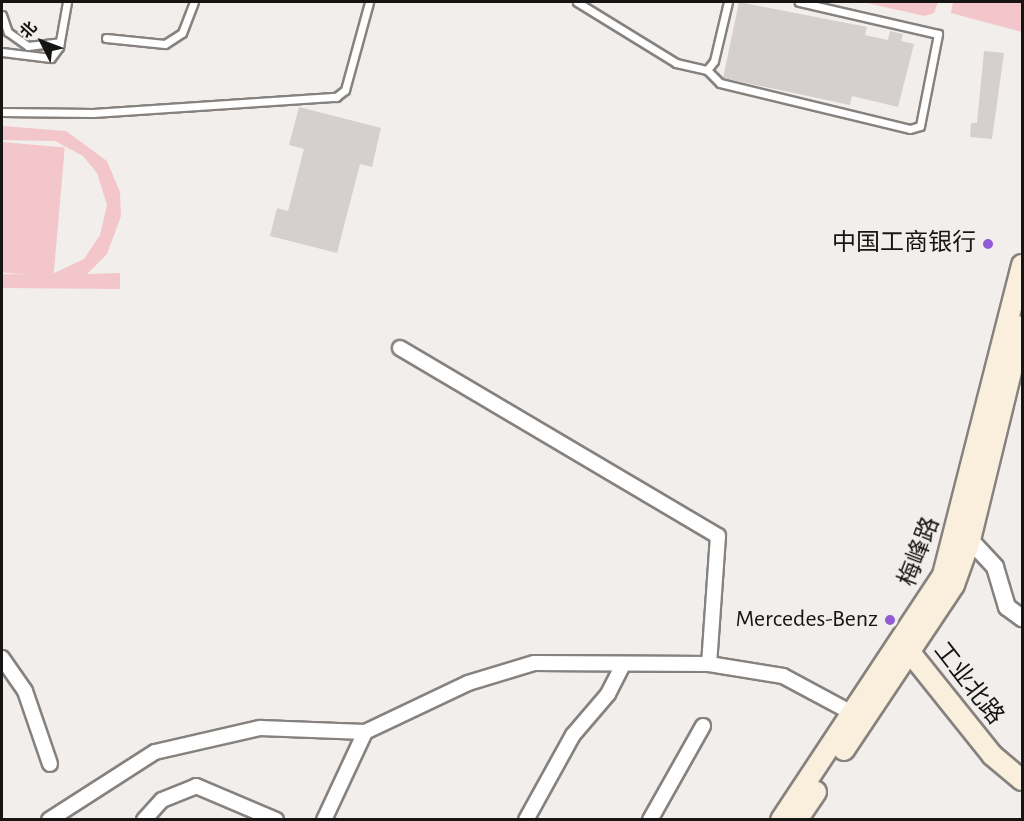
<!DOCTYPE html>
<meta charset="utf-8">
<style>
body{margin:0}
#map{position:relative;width:1024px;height:821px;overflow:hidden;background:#f2eeeb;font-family:"Alegreya Sans","Noto Sans SC",sans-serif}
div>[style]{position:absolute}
.green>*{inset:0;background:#f3c6cb;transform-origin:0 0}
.building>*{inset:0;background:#d5d0cf}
.roads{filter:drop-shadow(2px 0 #86827f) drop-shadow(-2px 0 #86827f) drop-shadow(0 2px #86827f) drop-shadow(0 -2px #86827f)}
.service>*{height:7px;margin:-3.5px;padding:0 3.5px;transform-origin:3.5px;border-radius:3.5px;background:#fff}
.minor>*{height:14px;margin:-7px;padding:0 7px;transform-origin:7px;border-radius:7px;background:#fff}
.tertiary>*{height:16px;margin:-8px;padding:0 8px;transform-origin:8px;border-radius:8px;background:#fff}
.secondary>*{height:20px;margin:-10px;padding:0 10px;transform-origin:10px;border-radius:10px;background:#faefdc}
.dots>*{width:16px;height:16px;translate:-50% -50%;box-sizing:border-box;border:3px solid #f2eeeb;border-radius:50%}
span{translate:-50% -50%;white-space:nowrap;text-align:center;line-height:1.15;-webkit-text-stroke:4.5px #f2eeeb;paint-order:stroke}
.poi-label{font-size:24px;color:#161514}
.right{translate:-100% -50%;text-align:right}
.street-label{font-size:24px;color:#161514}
.frame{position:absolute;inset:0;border:3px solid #161514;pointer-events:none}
.north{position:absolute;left:12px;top:12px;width:60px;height:60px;-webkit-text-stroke:4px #f2eeeb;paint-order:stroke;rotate:312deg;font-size:16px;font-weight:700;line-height:24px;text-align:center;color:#161514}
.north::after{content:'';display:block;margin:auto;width:21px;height:27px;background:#161514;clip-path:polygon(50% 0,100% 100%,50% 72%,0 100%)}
</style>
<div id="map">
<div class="green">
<i style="clip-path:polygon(862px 2px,938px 2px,934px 13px,925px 16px)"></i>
<i style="clip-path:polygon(953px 2px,1022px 2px,1022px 32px,951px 13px)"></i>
<i style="clip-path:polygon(2px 126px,66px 131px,107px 161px,120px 192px,121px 216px,107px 254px,87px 274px,120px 273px,120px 289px,2px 288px,2px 274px,50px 275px,84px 259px,100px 235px,107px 205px,97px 173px,83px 156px,55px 141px,2px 140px)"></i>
<i style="left:2px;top:142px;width:63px;height:130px;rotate:5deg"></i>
</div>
<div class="building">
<i style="clip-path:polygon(739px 2px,867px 27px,865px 35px,888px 40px,890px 31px,903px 34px,901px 41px,914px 44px,898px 107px,852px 96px,850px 105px,723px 78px)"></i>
<i style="clip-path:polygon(984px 51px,1004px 53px,992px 139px,970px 137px,971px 123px,977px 123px)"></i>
<i style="clip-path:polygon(299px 107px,381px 128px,372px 167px,360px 164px,337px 253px,270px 236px,277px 208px,288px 211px,304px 149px,289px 145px)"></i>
</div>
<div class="roads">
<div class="service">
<i style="left:577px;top:2px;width:116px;rotate:31.6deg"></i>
<i style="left:676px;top:63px;width:32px;rotate:13deg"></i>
<i style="left:707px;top:70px;width:18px;rotate:45deg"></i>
<i style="left:720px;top:83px;width:195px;rotate:13.6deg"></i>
<i style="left:910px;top:129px;width:10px;rotate:-17deg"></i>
<i style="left:920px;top:126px;width:94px;rotate:-78.9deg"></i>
<i style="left:938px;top:34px;width:143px;rotate:-167deg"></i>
<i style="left:2px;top:15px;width:18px;rotate:71deg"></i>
<i style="left:8px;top:32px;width:24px;rotate:35deg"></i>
<i style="left:28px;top:46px;width:32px;rotate:-7deg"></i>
<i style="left:106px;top:38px;width:59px;rotate:5.8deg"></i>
<i style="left:165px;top:44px;width:20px;rotate:-33deg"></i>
<i style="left:182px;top:33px;width:33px;rotate:-69deg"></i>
<i style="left:2px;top:52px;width:49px;rotate:7deg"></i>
<i style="left:51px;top:58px;width:14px;rotate:-54deg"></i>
<i style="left:59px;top:47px;width:46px;rotate:-79.9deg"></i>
<i style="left:707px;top:70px;width:11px;rotate:-52deg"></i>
<i style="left:714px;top:61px;width:61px;rotate:-76.7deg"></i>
<i style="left:2px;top:112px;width:91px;rotate:0.6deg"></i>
<i style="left:93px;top:113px;width:244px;rotate:-3.8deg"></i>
<i style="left:336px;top:97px;width:11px;rotate:-38deg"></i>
<i style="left:345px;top:90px;width:91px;rotate:-74.7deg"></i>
</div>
<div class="minor">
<i style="left:400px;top:348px;width:369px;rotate:30.6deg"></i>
<i style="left:718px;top:536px;width:128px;rotate:94deg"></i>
<i style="left:2px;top:658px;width:40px;rotate:55.1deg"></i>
<i style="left:25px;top:691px;width:77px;rotate:71.1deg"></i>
<i style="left:49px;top:820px;width:126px;rotate:-32.7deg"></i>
<i style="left:155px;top:752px;width:108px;rotate:-12.9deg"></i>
<i style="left:260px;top:728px;width:105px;rotate:2.2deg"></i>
<i style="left:365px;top:732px;width:114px;rotate:-25.4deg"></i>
<i style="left:468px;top:683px;width:69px;rotate:-16.9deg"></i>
<i style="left:534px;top:663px;width:175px;rotate:0.3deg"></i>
<i style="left:709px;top:664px;width:75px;rotate:9.2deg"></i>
<i style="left:783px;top:676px;width:78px;rotate:28.2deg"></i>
<i style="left:144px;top:820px;width:27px;rotate:-48deg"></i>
<i style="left:162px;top:800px;width:37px;rotate:-22deg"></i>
<i style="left:196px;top:786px;width:87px;rotate:23deg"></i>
<i style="left:324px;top:820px;width:97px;rotate:-65deg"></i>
<i style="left:526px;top:820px;width:97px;rotate:-61.1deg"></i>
<i style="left:573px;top:735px;width:54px;rotate:-49.5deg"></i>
<i style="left:608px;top:694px;width:33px;rotate:-63deg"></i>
<i style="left:650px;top:820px;width:108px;rotate:-60.6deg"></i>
</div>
<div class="tertiary">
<i style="left:970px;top:540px;width:37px;rotate:47deg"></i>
<i style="left:995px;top:567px;width:42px;rotate:73.3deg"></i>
<i style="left:1007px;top:607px;width:19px;rotate:36deg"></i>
</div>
<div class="secondary">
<i style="left:904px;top:645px;width:141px;rotate:51.3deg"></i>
<i style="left:992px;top:755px;width:39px;rotate:40deg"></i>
<i style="left:844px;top:750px;width:198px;rotate:-56.3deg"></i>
<i style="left:954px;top:585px;width:48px;rotate:-70.4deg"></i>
<i style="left:970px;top:540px;width:220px;rotate:-76.3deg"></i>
<i style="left:781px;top:820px;width:294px;rotate:-56.5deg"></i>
<i style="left:943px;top:575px;width:320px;rotate:-75.7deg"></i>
<i style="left:797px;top:820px;width:34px;rotate:-56deg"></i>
</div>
</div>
<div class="dots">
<i style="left:988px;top:244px;background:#915bd4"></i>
<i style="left:890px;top:620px;background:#915bd4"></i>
</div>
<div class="poi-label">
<span class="right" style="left:976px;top:244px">中国工商银行</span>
<span class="right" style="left:878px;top:620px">Mercedes-Benz</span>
</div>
<div class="street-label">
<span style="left:920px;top:552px;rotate:-69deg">梅峰路</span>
<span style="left:968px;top:684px;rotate:52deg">工业北路</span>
</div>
<div class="frame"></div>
<div class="north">北</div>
</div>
